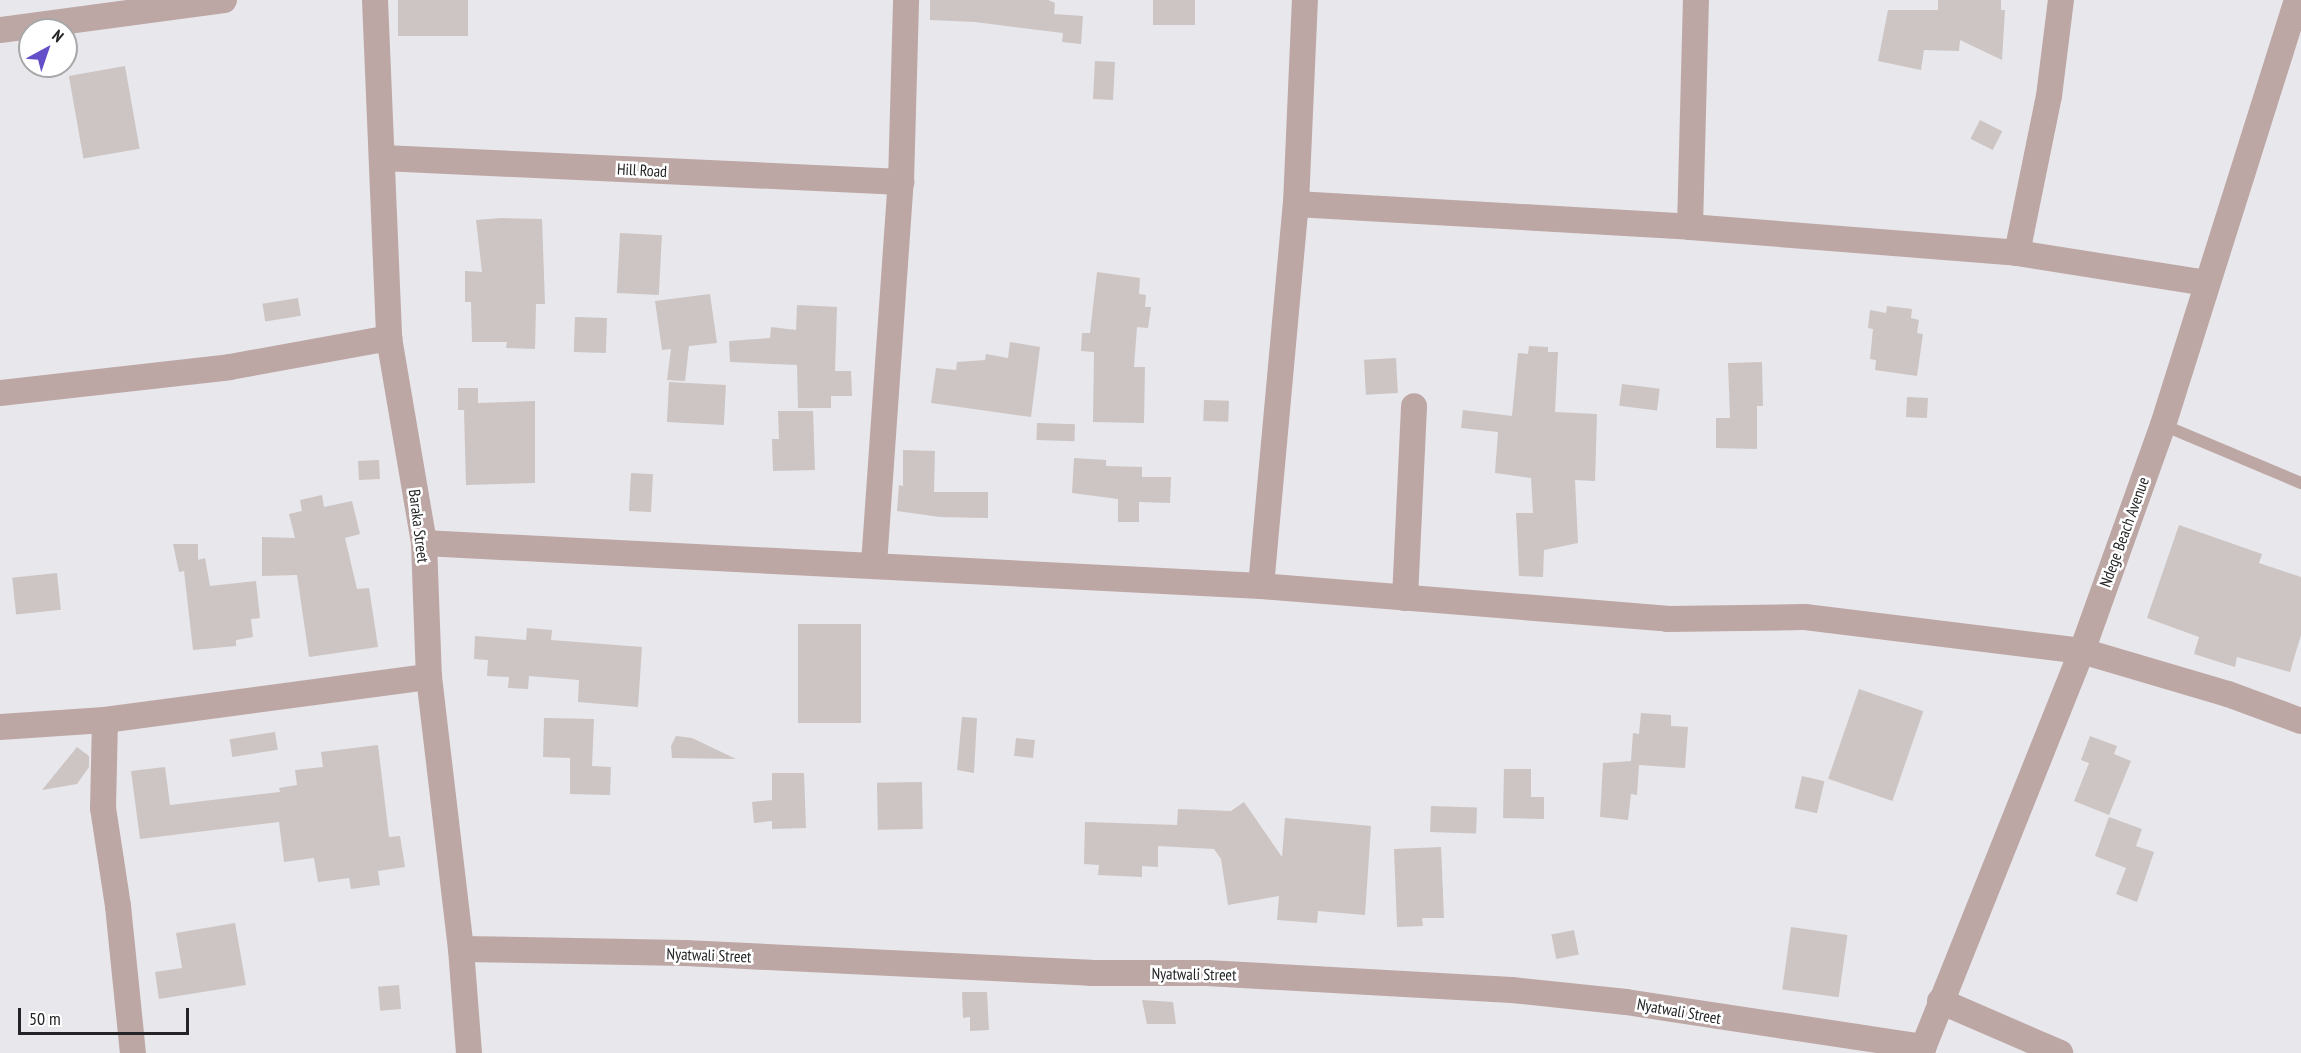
<!DOCTYPE html>
<style>
body{margin:0}
#map{position:relative;width:2301px;height:1053px;overflow:hidden;background:#e8e7ec;font-family:"PT Sans Narrow",sans-serif}
div>[style]{position:absolute}
.building>*{inset:0;background:#ccc5c3;transform-origin:0 0}
.service>*{height:12px;margin:-6px;padding:0 6px;transform-origin:6px;border-radius:6px;background:#bda7a5}
.minor>*{height:26px;margin:-13px;padding:0 13px;transform-origin:13px;border-radius:13px;background:#bda7a5}
span{translate:-50% -50%;white-space:nowrap;text-align:center;line-height:1.15;-webkit-text-stroke:5px #fff;paint-order:stroke}
.street-label{font-size:16px;color:#242325}
.north{position:absolute;left:18px;top:18px;width:60px;height:60px;box-sizing:border-box;background:#fff;border:2px solid #a7a7a8;border-radius:50%;rotate:40deg;font-size:16px;font-weight:700;line-height:24px;text-align:center;color:#242325}
.north::after{content:'';display:block;margin:auto;width:21px;height:27px;background:#644fc8;clip-path:polygon(50% 0,100% 100%,50% 72%,0 100%)}
.scale{position:absolute;left:18px;top:1008px;width:171px;height:27px;box-sizing:border-box;border:3px solid #242325;border-top:0;padding-left:8px;font-size:18px;line-height:21px;white-space:nowrap;color:#242325;-webkit-text-stroke:4px #fff;paint-order:stroke}
</style>
<div id="map">
<div class="building">
<i style="left:398px;top:0;width:70px;height:36px"></i>
<i style="clip-path:polygon(930px 0,1048px 0,1055px 3px,1054px 14px,1083px 16px,1081px 44px,1062px 42px,1063px 33px,975px 22px,930px 20px)"></i>
<i style="left:1153px;top:0;width:42px;height:25px"></i>
<i style="clip-path:polygon(1938px 0,2001px 0,2001px 10px,2005px 10px,2002px 60px,1960px 40px,1959px 51px,1924px 50px,1921px 70px,1878px 61px,1888px 10px,1938px 10px)"></i>
<i style="left:1095px;top:61px;width:20px;height:38px;rotate:3deg"></i>
<i style="left:125px;top:66px;width:84px;height:57px;rotate:80deg"></i>
<i style="left:1980px;top:120px;width:25px;height:21px;rotate:27deg"></i>
<i style="clip-path:polygon(501px 218px,542px 219px,545px 304px,536px 304px,535px 349px,506px 348px,507px 342px,472px 342px,471px 302px,465px 302px,465px 271px,482px 272px,476px 220px)"></i>
<i style="left:620px;top:233px;width:42px;height:60px;rotate:3deg"></i>
<i style="clip-path:polygon(1097px 272px,1140px 278px,1139px 294px,1146px 295px,1145px 307px,1151px 307px,1148px 328px,1137px 327px,1134px 367px,1145px 367px,1144px 423px,1093px 422px,1094px 352px,1081px 351px,1082px 333px,1090px 333px)"></i>
<i style="clip-path:polygon(710px 294px,717px 343px,689px 346px,685px 381px,667px 380px,671px 349px,662px 350px,655px 301px)"></i>
<i style="left:298px;top:298px;width:18px;height:36px;rotate:81deg"></i>
<i style="clip-path:polygon(797px 305px,837px 307px,835px 371px,851px 371px,852px 396px,831px 396px,831px 408px,798px 408px,797px 365px,730px 362px,729px 341px,770px 338px,771px 327px,796px 330px)"></i>
<i style="clip-path:polygon(1887px 306px,1912px 309px,1911px 318px,1919px 320px,1917px 333px,1923px 334px,1917px 376px,1875px 370px,1876px 360px,1870px 359px,1873px 329px,1868px 328px,1870px 310px,1886px 313px)"></i>
<i style="left:575px;top:317px;width:32px;height:35px;rotate:2deg"></i>
<i style="clip-path:polygon(1010px 342px,1040px 347px,1031px 417px,931px 403px,936px 368px,956px 370px,957px 362px,985px 360px,986px 354px,1008px 358px)"></i>
<i style="clip-path:polygon(1529px 346px,1548px 347px,1548px 352px,1558px 352px,1555px 412px,1597px 414px,1595px 481px,1575px 480px,1578px 543px,1544px 550px,1543px 577px,1519px 576px,1516px 513px,1533px 513px,1531px 478px,1495px 473px,1498px 432px,1461px 428px,1463px 410px,1512px 416px,1518px 353px,1528px 354px)"></i>
<i style="left:1396px;top:358px;width:35px;height:32px;rotate:87deg"></i>
<i style="clip-path:polygon(1762px 362px,1763px 406px,1757px 406px,1757px 449px,1716px 448px,1716px 418px,1730px 418px,1728px 363px)"></i>
<i style="left:669px;top:382px;width:57px;height:40px;rotate:3deg"></i>
<i style="left:1622px;top:384px;width:38px;height:22px;rotate:7deg"></i>
<i style="clip-path:polygon(458px 388px,478px 388px,478px 403px,535px 401px,535px 483px,466px 485px,464px 410px,458px 410px)"></i>
<i style="left:1907px;top:397px;width:21px;height:20px;rotate:3deg"></i>
<i style="left:1204px;top:400px;width:25px;height:21px;rotate:2deg"></i>
<i style="clip-path:polygon(778px 411px,813px 411px,815px 470px,773px 471px,772px 439px,779px 439px)"></i>
<i style="left:1037px;top:423px;width:38px;height:17px;rotate:2deg"></i>
<i style="clip-path:polygon(903px 450px,935px 451px,934px 492px,988px 492px,988px 518px,940px 517px,897px 511px,899px 485px,903px 486px)"></i>
<i style="clip-path:polygon(1074px 458px,1106px 460px,1106px 466px,1142px 467px,1142px 477px,1171px 477px,1170px 503px,1139px 502px,1139px 522px,1118px 522px,1118px 499px,1072px 493px)"></i>
<i style="left:379px;top:460px;width:19px;height:21px;rotate:87deg"></i>
<i style="left:631px;top:473px;width:22px;height:38px;rotate:3deg"></i>
<i style="clip-path:polygon(322px 495px,324px 507px,352px 501px,360px 534px,345px 538px,357px 589px,369px 588px,378px 647px,309px 657px,297px 575px,262px 576px,262px 537px,295px 538px,289px 514px,302px 511px,300px 500px)"></i>
<i style="clip-path:polygon(2179px 525px,2262px 554px,2259px 563px,2301px 577px,2301px 635px,2290px 672px,2237px 657px,2235px 667px,2194px 654px,2199px 637px,2147px 618px)"></i>
<i style="clip-path:polygon(173px 544px,198px 544px,198px 560px,205px 558px,210px 586px,256px 581px,260px 618px,251px 619px,253px 637px,236px 640px,236px 646px,193px 650px,184px 571px,179px 572px)"></i>
<i style="left:57px;top:573px;width:37px;height:45px;rotate:84deg"></i>
<i style="left:798px;top:624px;width:63px;height:99px"></i>
<i style="clip-path:polygon(527px 628px,552px 630px,551px 640px,642px 647px,638px 707px,578px 702px,579px 680px,529px 676px,528px 689px,508px 688px,509px 677px,487px 676px,488px 660px,474px 659px,475px 636px,526px 640px)"></i>
<i style="left:1859px;top:689px;width:68px;height:95px;rotate:19deg"></i>
<i style="clip-path:polygon(1641px 713px,1671px 715px,1671px 726px,1688px 727px,1685px 768px,1639px 765px,1637px 795px,1631px 794px,1628px 820px,1600px 817px,1603px 763px,1631px 761px,1633px 733px,1639px 734px)"></i>
<i style="clip-path:polygon(962px 717px,977px 718px,974px 773px,957px 770px)"></i>
<i style="clip-path:polygon(544px 718px,594px 719px,592px 766px,611px 767px,610px 795px,570px 794px,570px 758px,543px 757px)"></i>
<i style="left:275px;top:732px;width:18px;height:46px;rotate:81deg"></i>
<i style="clip-path:polygon(676px 736px,692px 738px,736px 759px,672px 758px,671px 746px)"></i>
<i style="clip-path:polygon(2090px 736px,2117px 746px,2114px 754px,2131px 761px,2109px 815px,2074px 801px,2089px 763px,2081px 760px)"></i>
<i style="left:1016px;top:738px;width:19px;height:18px;rotate:6deg"></i>
<i style="clip-path:polygon(378px 745px,389px 837px,400px 836px,405px 867px,378px 871px,380px 885px,351px 889px,349px 878px,318px 882px,314px 858px,284px 862px,279px 822px,140px 839px,131px 771px,165px 767px,170px 805px,280px 792px,279px 788px,297px 785px,295px 770px,323px 767px,321px 752px)"></i>
<i style="clip-path:polygon(77px 747px,89px 756px,89px 767px,77px 784px,42px 790px)"></i>
<i style="clip-path:polygon(1504px 769px,1531px 769px,1531px 797px,1544px 797px,1544px 819px,1503px 818px)"></i>
<i style="clip-path:polygon(772px 773px,804px 773px,806px 828px,772px 829px,772px 821px,754px 823px,752px 802px,772px 800px)"></i>
<i style="left:1802px;top:776px;width:23px;height:33px;rotate:13deg"></i>
<i style="left:922px;top:782px;width:47px;height:45px;rotate:89deg"></i>
<i style="clip-path:polygon(1244px 802px,1282px 857px,1285px 818px,1371px 826px,1365px 915px,1318px 911px,1317px 923px,1277px 920px,1279px 896px,1228px 905px,1221px 859px,1214px 849px,1158px 846px,1158px 867px,1142px 866px,1142px 877px,1098px 875px,1099px 865px,1084px 864px,1085px 822px,1177px 825px,1178px 809px,1231px 811px)"></i>
<i style="left:1431px;top:806px;width:46px;height:26px;rotate:2deg"></i>
<i style="clip-path:polygon(2109px 817px,2142px 829px,2136px 846px,2154px 852px,2137px 902px,2116px 894px,2126px 868px,2095px 856px)"></i>
<i style="clip-path:polygon(1441px 847px,1444px 918px,1422px 918px,1423px 926px,1397px 927px,1394px 849px)"></i>
<i style="clip-path:polygon(235px 923px,246px 985px,159px 999px,155px 972px,182px 968px,176px 933px)"></i>
<i style="left:1791px;top:927px;width:57px;height:63px;rotate:8deg"></i>
<i style="left:1574px;top:930px;width:25px;height:23px;rotate:79deg"></i>
<i style="left:399px;top:985px;width:24px;height:21px;rotate:85deg"></i>
<i style="clip-path:polygon(962px 992px,987px 992px,989px 1030px,970px 1031px,970px 1017px,963px 1018px)"></i>
<i style="clip-path:polygon(1142px 1000px,1173px 1002px,1176px 1024px,1147px 1024px)"></i>
</div>
<div class="service">
<i style="left:2163px;top:425px;width:150px;rotate:22.8deg"></i>
</div>
<div class="minor">
<i style="left:375px;top:0;width:338px;rotate:87.6deg"></i>
<i style="left:389px;top:338px;width:208px;rotate:80.3deg"></i>
<i style="left:424px;top:543px;width:134px;rotate:87.9deg"></i>
<i style="left:429px;top:677px;width:274px;rotate:83.3deg"></i>
<i style="left:461px;top:949px;width:104px;rotate:85.6deg"></i>
<i style="left:0;top:30px;width:226px;rotate:-7.6deg"></i>
<i style="left:383px;top:158px;width:519px;rotate:2.65deg"></i>
<i style="left:1296px;top:204px;width:395px;rotate:3.3deg"></i>
<i style="left:1690px;top:227px;width:328px;rotate:4.5deg"></i>
<i style="left:2017px;top:253px;width:191px;rotate:9deg"></i>
<i style="left:1690px;top:227px;width:227px;rotate:-88.5deg"></i>
<i style="left:2017px;top:253px;width:160px;rotate:-78.5deg"></i>
<i style="left:2049px;top:96px;width:97px;rotate:-82.9deg"></i>
<i style="left:0;top:393px;width:231px;rotate:-6.4deg"></i>
<i style="left:230px;top:367px;width:162px;rotate:-10.3deg"></i>
<i style="left:424px;top:543px;width:838px;rotate:2.94deg"></i>
<i style="left:1261px;top:586px;width:407px;rotate:4.6deg"></i>
<i style="left:1667px;top:619px;width:138px;rotate:-0.8deg"></i>
<i style="left:1805px;top:617px;width:279px;rotate:7deg"></i>
<i style="left:2082px;top:651px;width:152px;rotate:16.4deg"></i>
<i style="left:2228px;top:694px;width:78px;rotate:20.3deg"></i>
<i style="left:874px;top:564px;width:383px;rotate:-86deg"></i>
<i style="left:901px;top:182px;width:182px;rotate:-88.4deg"></i>
<i style="left:1261px;top:586px;width:384px;rotate:-84.8deg"></i>
<i style="left:1296px;top:204px;width:204px;rotate:-87.5deg"></i>
<i style="left:1405px;top:598px;width:192px;rotate:-87.3deg"></i>
<i style="left:105px;top:720px;width:88px;rotate:91.3deg"></i>
<i style="left:103px;top:808px;width:99px;rotate:81.3deg"></i>
<i style="left:118px;top:906px;width:148px;rotate:84.2deg"></i>
<i style="left:0;top:727px;width:105px;rotate:-3.8deg"></i>
<i style="left:105px;top:720px;width:327px;rotate:-7.6deg"></i>
<i style="left:461px;top:949px;width:224px;rotate:1deg"></i>
<i style="left:685px;top:953px;width:406px;rotate:2.8deg"></i>
<i style="left:1091px;top:973px;width:116px"></i>
<i style="left:1207px;top:973px;width:305px;rotate:3.2deg"></i>
<i style="left:1512px;top:990px;width:115px;rotate:6deg"></i>
<i style="left:1626px;top:1002px;width:301px;rotate:8.6deg"></i>
<i style="left:1940px;top:1001px;width:131px;rotate:23.4deg"></i>
<i style="left:1921px;top:1053px;width:433px;rotate:-68.2deg"></i>
<i style="left:2082px;top:651px;width:240px;rotate:-70.3deg"></i>
<i style="left:2163px;top:425px;width:446px;rotate:-72.5deg"></i>
</div>
<div class="street-label">
<span style="left:642px;top:170px;rotate:3deg">Hill Road</span>
<span style="left:419px;top:526px;rotate:83deg">Baraka Street</span>
<span style="left:2124px;top:532px;rotate:-70deg">Ndege Beach Avenue</span>
<span style="left:709px;top:955px;rotate:2deg">Nyatwali Street</span>
<span style="left:1194px;top:974px;rotate:1deg">Nyatwali Street</span>
<span style="left:1679px;top:1011px;rotate:10deg">Nyatwali Street</span>
</div>
<div class="north">N</div>
<div class="scale">50 m</div>
</div>
